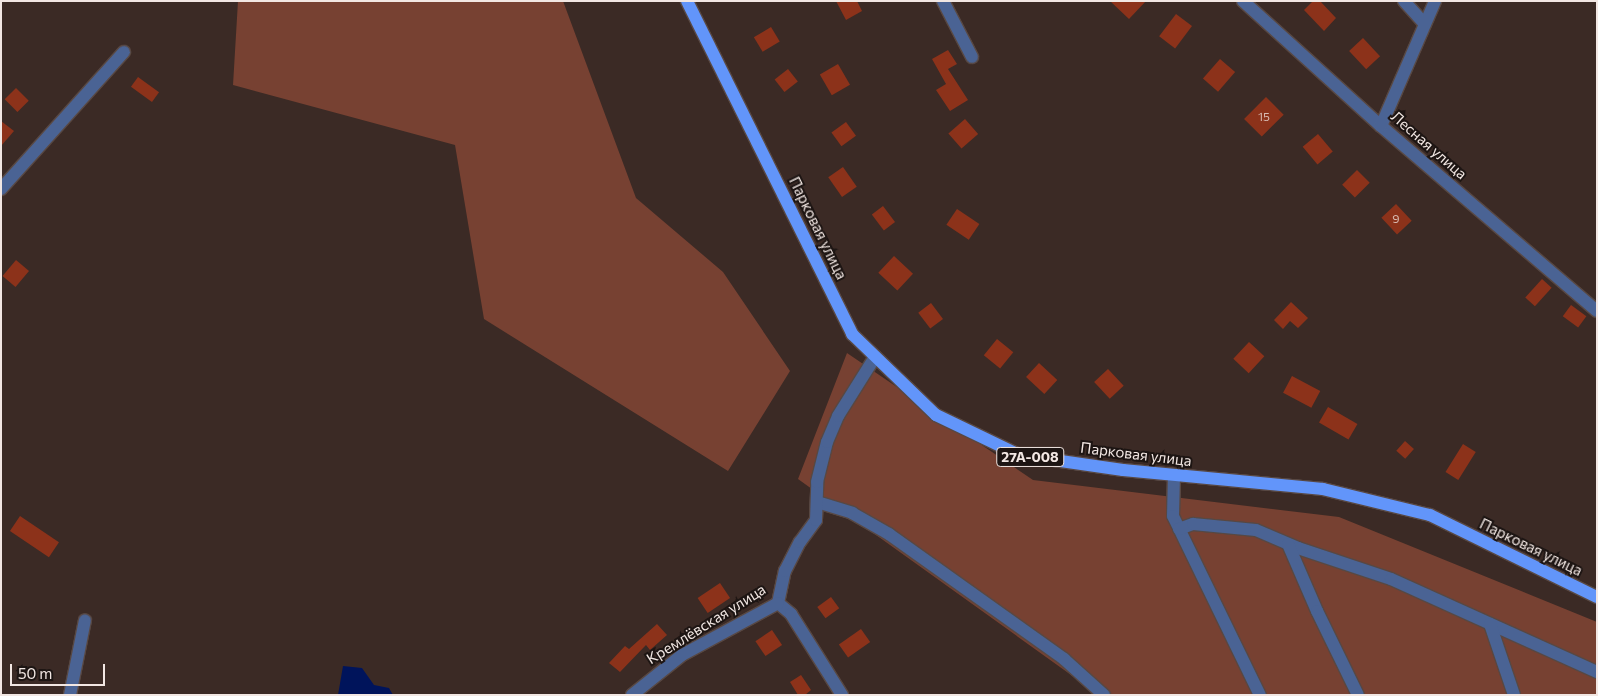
<!DOCTYPE html>
<meta charset="utf-8">
<style>
body{margin:0}
#map{position:relative;width:1598px;height:696px;overflow:hidden;background:#3b2a25;font-family:Commissioner,sans-serif}
div>[style]{position:absolute}
.green>*{inset:0;background:#774132}
.water>*{inset:0;background:#00145b}
.building>*{inset:0;background:#8c321a;transform-origin:0 0}
.roads{filter:drop-shadow(1px 0 #584843) drop-shadow(-1px 0 #584843) drop-shadow(0 1px #584843) drop-shadow(0 -1px #584843)}
.minor>*{height:12px;margin:-6px;padding:0 6px;transform-origin:6px;border-radius:6px;background:#4a6394}
.primary>*{height:12px;margin:-6px;padding:0 6px;transform-origin:6px;border-radius:6px;background:#6295fa}
span{translate:-50% -50%;white-space:nowrap;text-align:center;line-height:1.15;-webkit-text-stroke:4px #1d1513;paint-order:stroke}
.number-label{font-size:12px;color:#d8bab1}
.number-label span{-webkit-text-stroke-width:0}
.shield-label span{padding:1px 4px;background:#1d1513;border:1px solid;border-radius:4px;-webkit-text-stroke-width:0}
.shield-label{font-size:14px;color:#f2e7e3;font-weight:700}
.street-label{font-size:15px;color:#f2e7e3}
.frame{position:absolute;inset:0;border:2px solid #f2e7e3;pointer-events:none}
.scale{position:absolute;left:10px;top:664px;width:95px;height:22px;box-sizing:border-box;border:2px solid #f2e7e3;border-top:0;padding-left:6px;font-size:15px;line-height:18px;white-space:nowrap;color:#f2e7e3;-webkit-text-stroke:4px #1d1513;paint-order:stroke}
</style>
<div id="map">
<div class="green">
<i style="clip-path:polygon(238px 1px,563px 1px,636px 198px,723px 272px,790px 371px,728px 471px,484px 319px,455px 145px,233px 85px)"></i>
<i style="clip-path:polygon(847px 353px,1033px 480px,1339px 517px,1597px 622px,1597px 695px,1099px 695px,798px 479px)"></i>
</div>
<div class="water">
<i style="clip-path:polygon(343px 666px,362px 668px,374px 685px,389px 688px,393px 695px,338px 695px)"></i>
</div>
<div class="building">
<i style="clip-path:polygon(836px 1px,857px 1px,862px 11px,846px 20px)"></i>
<i style="clip-path:polygon(1110px 1px,1146px 1px,1129px 19px)"></i>
<i style="clip-path:polygon(1313px 1px,1320px 1px,1336px 18px,1324px 31px,1304px 10px)"></i>
<i style="left:1176px;top:14px;width:20px;height:28px;rotate:37deg"></i>
<i style="left:771px;top:27px;width:17px;height:20px;rotate:59deg"></i>
<i style="left:1363px;top:38px;width:25px;height:19px;rotate:47deg"></i>
<i style="clip-path:polygon(948px 50px,957px 64px,948px 69px,968px 100px,950px 111px,936px 90px,946px 84px,932px 59px)"></i>
<i style="left:1220px;top:59px;width:20px;height:26px;rotate:41deg"></i>
<i style="left:838px;top:64px;width:24px;height:21px;rotate:60deg"></i>
<i style="left:788px;top:69px;width:16px;height:17px;rotate:52deg"></i>
<i style="left:138px;top:77px;width:26px;height:12px;rotate:36deg"></i>
<i style="left:16px;top:88px;width:18px;height:16px;rotate:45deg"></i>
<i style="left:1266px;top:97px;width:25px;height:31px;rotate:45deg"></i>
<i style="left:965px;top:119px;width:20px;height:22px;rotate:49deg"></i>
<i style="clip-path:polygon(1px 121px,14px 131px,1px 146px)"></i>
<i style="left:846px;top:122px;width:17px;height:18px;rotate:54deg"></i>
<i style="left:1318px;top:134px;width:23px;height:20px;rotate:50deg"></i>
<i style="left:843px;top:167px;width:24px;height:18px;rotate:55deg"></i>
<i style="left:1357px;top:170px;width:18px;height:21px;rotate:45deg"></i>
<i style="left:1396px;top:204px;width:23px;height:20px;rotate:47deg"></i>
<i style="left:883px;top:206px;width:20px;height:14px;rotate:53deg"></i>
<i style="left:957px;top:209px;width:27px;height:19px;rotate:34deg"></i>
<i style="left:894px;top:256px;width:26px;height:23px;rotate:43deg"></i>
<i style="left:16px;top:260px;width:17px;height:21px;rotate:40deg"></i>
<i style="left:1542px;top:279px;width:13px;height:25px;rotate:42deg"></i>
<i style="clip-path:polygon(1291px 302px,1308px 318px,1298px 328px,1290px 321px,1283px 329px,1274px 320px)"></i>
<i style="left:931px;top:303px;width:20px;height:16px;rotate:53deg"></i>
<i style="left:1571px;top:305px;width:19px;height:14px;rotate:36deg"></i>
<i style="left:997px;top:339px;width:21px;height:21px;rotate:39deg"></i>
<i style="left:1249px;top:342px;width:21px;height:23px;rotate:43deg"></i>
<i style="left:1039px;top:363px;width:25px;height:19px;rotate:43deg"></i>
<i style="left:1108px;top:369px;width:23px;height:19px;rotate:47deg"></i>
<i style="left:1292px;top:376px;width:32px;height:19px;rotate:28deg"></i>
<i style="left:1328px;top:407px;width:34px;height:18px;rotate:30deg"></i>
<i style="left:1405px;top:441px;width:12px;height:13px;rotate:42deg"></i>
<i style="left:1463px;top:444px;width:15px;height:33px;rotate:32deg"></i>
<i style="left:20px;top:516px;width:47px;height:18px;rotate:34deg"></i>
<i style="left:720px;top:583px;width:18px;height:27px;rotate:56deg"></i>
<i style="left:831px;top:597px;width:14px;height:17px;rotate:54deg"></i>
<i style="clip-path:polygon(657px 624px,667px 635px,650px 650px,646px 645px,620px 672px,609px 663px,625px 646px,629px 649px)"></i>
<i style="left:861px;top:629px;width:16px;height:27px;rotate:55deg"></i>
<i style="left:772px;top:630px;width:18px;height:20px;rotate:56deg"></i>
<i style="clip-path:polygon(801px 675px,811px 690px,805px 695px,798px 695px,790px 682px)"></i>
</div>
<div class="roads">
<div class="minor">
<i style="left:943px;top:1px;width:63px;rotate:62.6deg"></i>
<i style="left:1243px;top:1px;width:186px;rotate:42.2deg"></i>
<i style="left:1381px;top:126px;width:284px;rotate:40.6deg"></i>
<i style="left:1404px;top:1px;width:31px;rotate:48deg"></i>
<i style="left:1381px;top:126px;width:136px;rotate:-66.6deg"></i>
<i style="left:1px;top:189px;width:184px;rotate:-48.1deg"></i>
<i style="left:1174px;top:475px;width:41px;rotate:91.4deg"></i>
<i style="left:1173px;top:516px;width:199px;rotate:64.1deg"></i>
<i style="left:817px;top:502px;width:37px;rotate:17deg"></i>
<i style="left:852px;top:513px;width:43px;rotate:29.6deg"></i>
<i style="left:889px;top:534px;width:215px;rotate:35.5deg"></i>
<i style="left:1064px;top:659px;width:54px;rotate:42deg"></i>
<i style="left:1179px;top:529px;width:15px;rotate:-20deg"></i>
<i style="left:1193px;top:524px;width:63px;rotate:5.4deg"></i>
<i style="left:1256px;top:530px;width:46px;rotate:23.2deg"></i>
<i style="left:1298px;top:548px;width:98px;rotate:18.4deg"></i>
<i style="left:1391px;top:579px;width:226px;rotate:24.3deg"></i>
<i style="left:1288px;top:544px;width:73px;rotate:66.6deg"></i>
<i style="left:1317px;top:611px;width:93px;rotate:64deg"></i>
<i style="left:778px;top:603px;width:33px;rotate:-78deg"></i>
<i style="left:785px;top:571px;width:33px;rotate:-63deg"></i>
<i style="left:800px;top:542px;width:27px;rotate:-54deg"></i>
<i style="left:816px;top:520px;width:38px;rotate:-88deg"></i>
<i style="left:817px;top:482px;width:41px;rotate:-76deg"></i>
<i style="left:827px;top:442px;width:28px;rotate:-67deg"></i>
<i style="left:838px;top:416px;width:70px;rotate:-57.9deg"></i>
<i style="left:778px;top:603px;width:17px;rotate:40deg"></i>
<i style="left:791px;top:614px;width:96px;rotate:57.8deg"></i>
<i style="left:1490px;top:624px;width:75px;rotate:71.3deg"></i>
<i style="left:70px;top:695px;width:76px;rotate:-78.7deg"></i>
<i style="left:632px;top:695px;width:64px;rotate:-38.7deg"></i>
<i style="left:682px;top:655px;width:109px;rotate:-28.4deg"></i>
</div>
<div class="primary">
<i style="left:687px;top:1px;width:372px;rotate:63.6deg"></i>
<i style="left:852px;top:334px;width:117px;rotate:44deg"></i>
<i style="left:936px;top:415px;width:92px;rotate:25.7deg"></i>
<i style="left:1019px;top:455px;width:105px;rotate:8.2deg"></i>
<i style="left:1123px;top:470px;width:201px;rotate:5.4deg"></i>
<i style="left:1323px;top:489px;width:110px;rotate:13.7deg"></i>
<i style="left:1430px;top:515px;width:186px;rotate:26.2deg"></i>
</div>
</div>
<div class="number-label">
<span style="left:1264px;top:117px">15</span>
<span style="left:1396px;top:219px">9</span>
</div>
<div class="shield-label">
<span style="left:1030px;top:457px">27А-008</span>
</div>
<div class="street-label">
<span style="left:1429px;top:145px;rotate:41deg">Лесная улица</span>
<span style="left:818px;top:228px;rotate:64deg">Парковая улица</span>
<span style="left:1136px;top:454px;rotate:7deg">Парковая улица</span>
<span style="left:1531px;top:547px;rotate:26deg">Парковая улица</span>
<span style="left:706px;top:624px;rotate:-32deg">Кремлёвская улица</span>
</div>
<div class="frame"></div>
<div class="scale">50 m</div>
</div>
